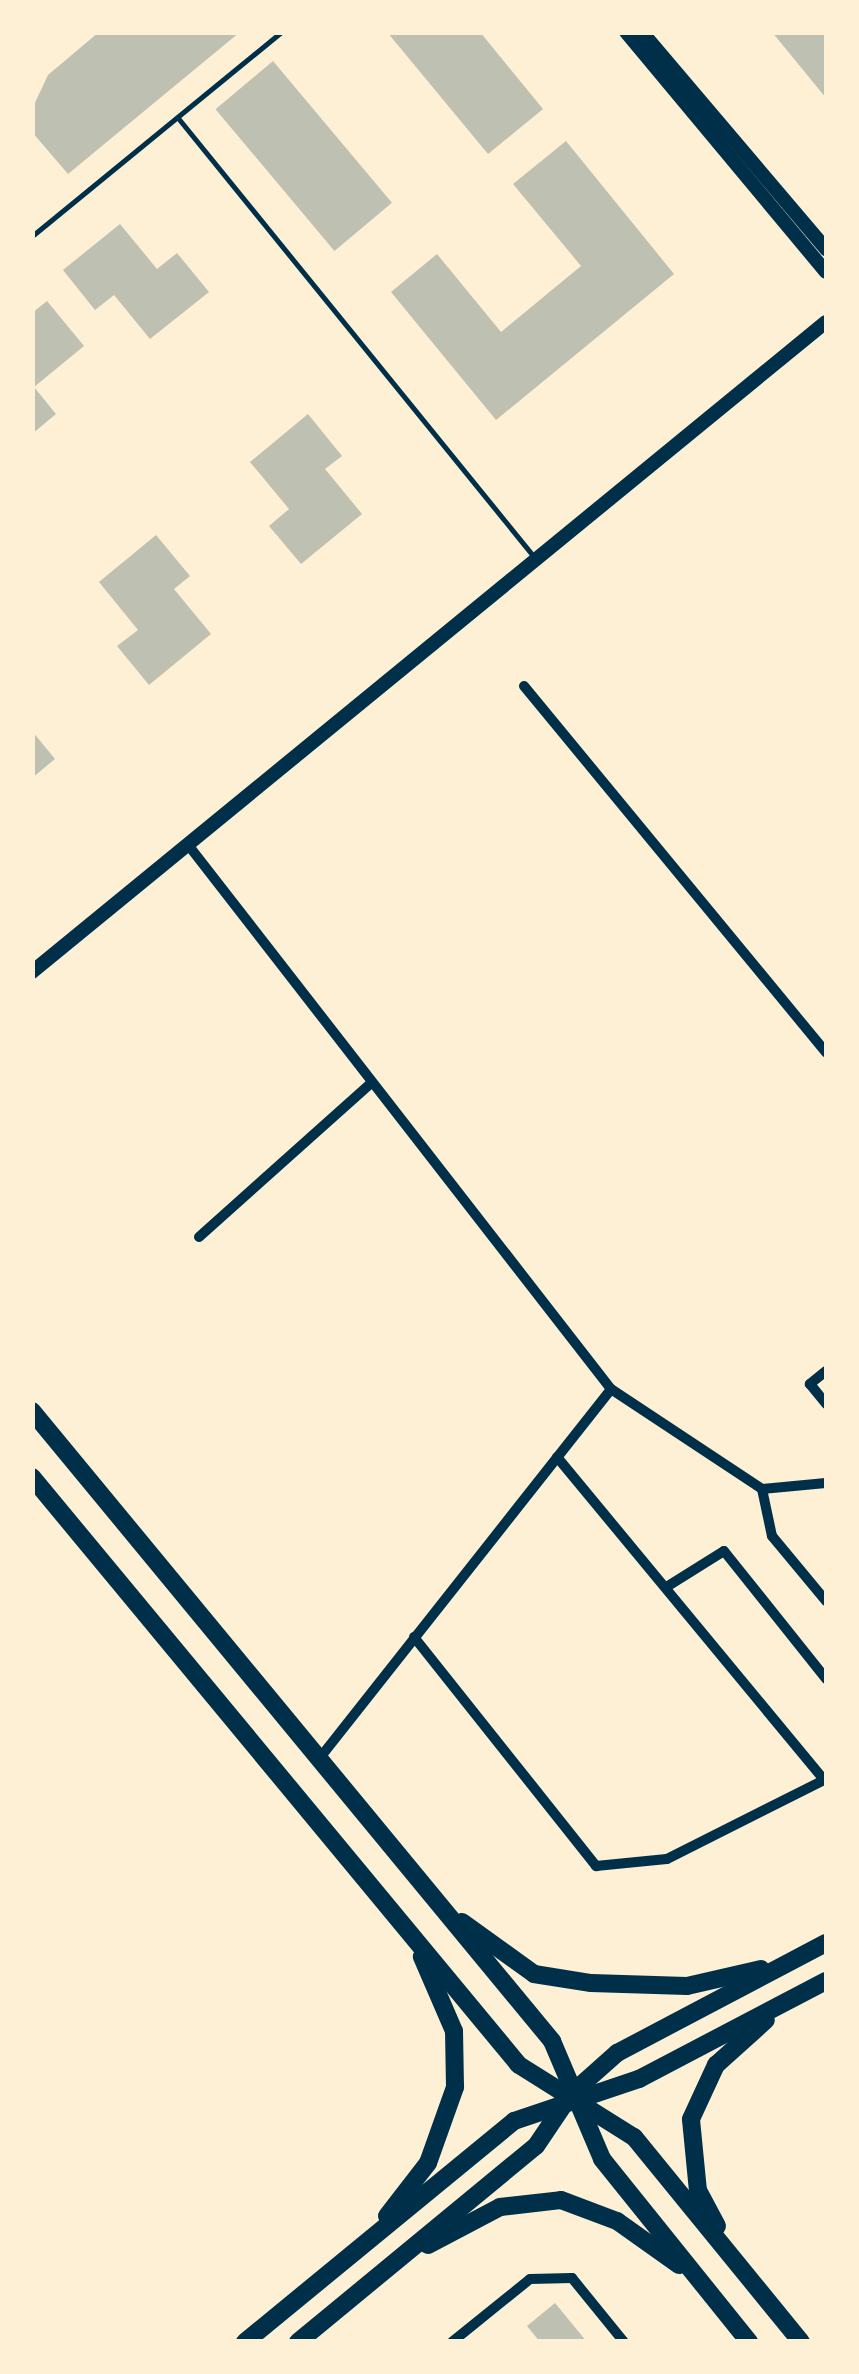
<!DOCTYPE html>
<style>
body{margin:0}
#map{position:relative;width:859px;height:2374px;overflow:hidden;background:#fdf0d5;font-family:Literata,serif}
div>[style]{position:absolute}
.building>*{inset:0;background:#bec0b2;transform-origin:0 0}
.service>*{height:5px;margin:-2.5px;padding:0 2.5px;transform-origin:2.5px;border-radius:2.5px;background:#003049}
.minor>*{height:10px;margin:-5px;padding:0 5px;transform-origin:5px;border-radius:5px;background:#003049}
.tertiary>*{height:14px;margin:-7px;padding:0 7px;transform-origin:7px;border-radius:7px;background:#003049}
.primary>*{height:18px;margin:-9px;padding:0 9px;transform-origin:9px;border-radius:9px;background:#003049}
span{translate:-50% -50%;white-space:nowrap;text-align:center;line-height:1.15;-webkit-text-stroke:8px #fdf0d5;paint-order:stroke}
.frame{position:absolute;inset:0;border:35px solid #fdf0d5;pointer-events:none}
</style>
<div id="map">
<div class="building">
<i style="clip-path:polygon(99px 32px,240px 32px,68px 174px,32px 132px,32px 109px,48px 75px)"></i>
<i style="clip-path:polygon(387px 32px,480px 32px,543px 109px,488px 154px)"></i>
<i style="clip-path:polygon(772px 32px,826px 32px,826px 98px)"></i>
<i style="left:273px;top:61px;width:185px;height:75px;rotate:50deg"></i>
<i style="clip-path:polygon(566px 141px,674px 274px,496px 420px,391px 292px,437px 254px,501px 332px,581px 266px,513px 184px)"></i>
<i style="clip-path:polygon(120px 224px,157px 269px,177px 253px,209px 292px,150px 339px,114px 295px,95px 310px,63px 270px)"></i>
<i style="clip-path:polygon(47px 301px,84px 346px,34px 387px,56px 414px,32px 434px,32px 313px)"></i>
<i style="clip-path:polygon(308px 414px,342px 456px,325px 469px,362px 514px,301px 564px,269px 526px,289px 509px,250px 462px)"></i>
<i style="clip-path:polygon(156px 535px,190px 576px,174px 589px,211px 634px,149px 685px,117px 646px,138px 630px,99px 582px)"></i>
<i style="clip-path:polygon(32px 731px,55px 759px,32px 778px)"></i>
<i style="clip-path:polygon(555px 2303px,587px 2342px,540px 2342px,527px 2326px)"></i>
</div>
<div class="service">
<i style="left:178px;top:118px;width:567px;rotate:50.95deg"></i>
<i style="left:32px;top:236px;width:322px;rotate:-39.3deg"></i>
</div>
<div class="minor">
<i style="left:524px;top:686px;width:475px;rotate:50.5deg"></i>
<i style="left:189px;top:846px;width:688px;rotate:52.15deg"></i>
<i style="left:199px;top:1237px;width:231px;rotate:-41.8deg"></i>
<i style="left:826px;top:1371px;width:21px;rotate:141deg"></i>
<i style="left:810px;top:1384px;width:26px;rotate:51deg"></i>
<i style="left:557px;top:1457px;width:419px;rotate:50.4deg"></i>
<i style="left:762px;top:1489px;width:48px;rotate:78deg"></i>
<i style="left:772px;top:1536px;width:85px;rotate:50.3deg"></i>
<i style="left:668px;top:1586px;width:66px;rotate:-32deg"></i>
<i style="left:724px;top:1551px;width:164px;rotate:51.4deg"></i>
<i style="left:414px;top:1637px;width:293px;rotate:51.5deg"></i>
<i style="left:596px;top:1866px;width:71px;rotate:-5.6deg"></i>
<i style="left:667px;top:1859px;width:178px;rotate:-26.7deg"></i>
<i style="left:319px;top:1759px;width:471px;rotate:-51.7deg"></i>
<i style="left:611px;top:1389px;width:181px;rotate:33.5deg"></i>
<i style="left:762px;top:1489px;width:64px;rotate:-5.4deg"></i>
<i style="left:452px;top:2342px;width:100px;rotate:-38.9deg"></i>
<i style="left:530px;top:2279px;width:42px;rotate:-1.4deg"></i>
<i style="left:572px;top:2278px;width:82px;rotate:50.9deg"></i>
</div>
<div class="tertiary">
<i style="left:626px;top:32px;width:312px;rotate:50.2deg"></i>
<i style="left:642px;top:32px;width:285px;rotate:49.7deg"></i>
<i style="left:32px;top:972px;width:1026px;rotate:-39.31deg"></i>
</div>
<div class="primary">
<i style="left:32px;top:1411px;width:817px;rotate:50.46deg"></i>
<i style="left:552px;top:2041px;width:128px;rotate:67deg"></i>
<i style="left:602px;top:2159px;width:235px;rotate:51.2deg"></i>
<i style="left:32px;top:1477px;width:763px;rotate:50.37deg"></i>
<i style="left:519px;top:2065px;width:136px;rotate:32.1deg"></i>
<i style="left:634px;top:2137px;width:264px;rotate:50.8deg"></i>
<i style="left:462px;top:1922px;width:89px;rotate:35.8deg"></i>
<i style="left:534px;top:1974px;width:58px;rotate:9deg"></i>
<i style="left:591px;top:1983px;width:96px;rotate:1.8deg"></i>
<i style="left:687px;top:1986px;width:76px;rotate:-12.9deg"></i>
<i style="left:387px;top:2216px;width:67px;rotate:-52.3deg"></i>
<i style="left:428px;top:2163px;width:81px;rotate:-70.4deg"></i>
<i style="left:455px;top:2087px;width:56px;rotate:-91deg"></i>
<i style="left:454px;top:2031px;width:81px;rotate:-113.4deg"></i>
<i style="left:717px;top:2226px;width:40px;rotate:-118deg"></i>
<i style="left:698px;top:2191px;width:72px;rotate:-95.6deg"></i>
<i style="left:691px;top:2119px;width:60px;rotate:-65.2deg"></i>
<i style="left:716px;top:2065px;width:67px;rotate:-42deg"></i>
<i style="left:428px;top:2245px;width:81px;rotate:-27.8deg"></i>
<i style="left:500px;top:2207px;width:61px;rotate:-6.5deg"></i>
<i style="left:561px;top:2200px;width:60px;rotate:20.6deg"></i>
<i style="left:617px;top:2221px;width:76px;rotate:35.4deg"></i>
<i style="left:245px;top:2342px;width:348px;rotate:-39.4deg"></i>
<i style="left:514px;top:2121px;width:132px;rotate:-18.6deg"></i>
<i style="left:639px;top:2079px;width:211px;rotate:-27.7deg"></i>
<i style="left:298px;top:2342px;width:308px;rotate:-39.5deg"></i>
<i style="left:536px;top:2146px;width:63px;rotate:-56.1deg"></i>
<i style="left:571px;top:2094px;width:62px;rotate:-41.7deg"></i>
<i style="left:617px;top:2053px;width:236px;rotate:-27.8deg"></i>
</div>
<div class="frame"></div>
</div>
